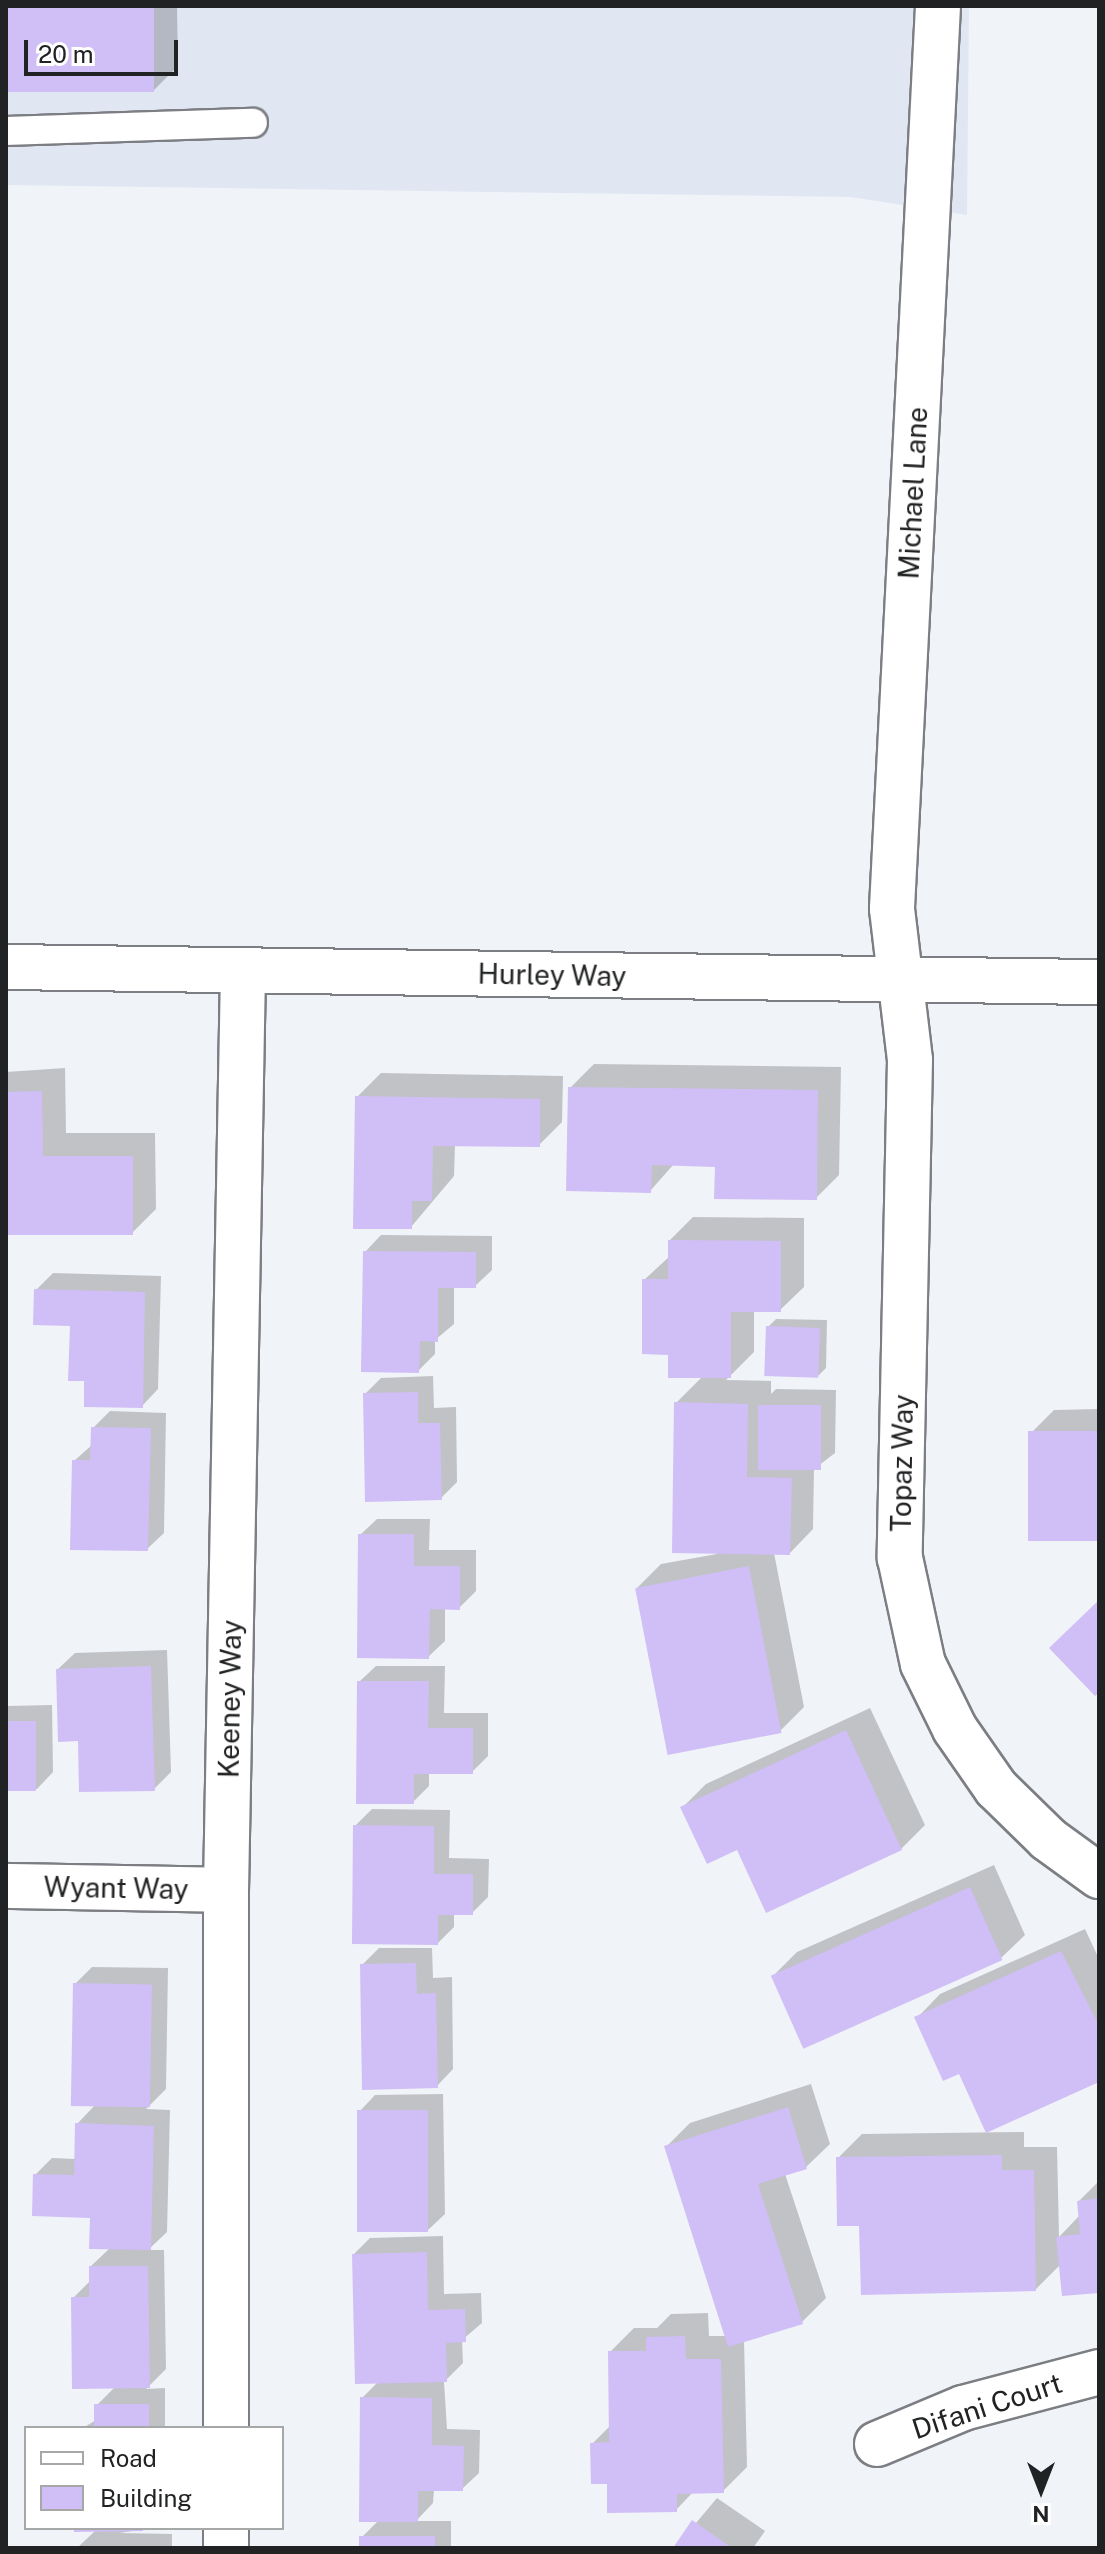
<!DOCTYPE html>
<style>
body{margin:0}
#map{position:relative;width:1105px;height:2554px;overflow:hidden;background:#f0f3f8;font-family:"Public Sans",sans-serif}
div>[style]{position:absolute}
.built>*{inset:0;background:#e0e7f3}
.shadow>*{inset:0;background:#0003}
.building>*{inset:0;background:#d0bef6;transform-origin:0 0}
.roads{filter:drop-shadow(2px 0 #7c7e83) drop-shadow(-2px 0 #7c7e83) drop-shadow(0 2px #7c7e83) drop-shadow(0 -2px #7c7e83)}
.lane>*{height:28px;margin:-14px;padding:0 14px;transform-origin:14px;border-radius:14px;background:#fff}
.street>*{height:44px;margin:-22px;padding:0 22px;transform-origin:22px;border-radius:22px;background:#fff}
.secondary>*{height:44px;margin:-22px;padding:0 22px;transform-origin:22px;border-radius:22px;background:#fff}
span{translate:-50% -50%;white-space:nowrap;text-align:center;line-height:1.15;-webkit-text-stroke:6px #fff;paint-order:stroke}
.street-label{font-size:28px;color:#212223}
.frame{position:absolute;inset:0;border:8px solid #212223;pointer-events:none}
.legend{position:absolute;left:24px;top:2426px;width:260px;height:104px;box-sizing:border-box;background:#fff;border:2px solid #a6a7a7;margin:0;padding:10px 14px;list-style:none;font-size:24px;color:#212223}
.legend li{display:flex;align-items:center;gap:16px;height:40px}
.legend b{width:40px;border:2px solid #a6a7a7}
.north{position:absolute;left:1001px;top:2450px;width:80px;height:80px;-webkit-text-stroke:6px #fff;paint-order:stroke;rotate:180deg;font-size:22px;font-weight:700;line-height:32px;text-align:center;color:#212223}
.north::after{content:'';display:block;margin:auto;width:28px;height:36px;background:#212223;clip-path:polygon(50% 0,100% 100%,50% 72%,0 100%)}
.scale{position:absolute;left:24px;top:40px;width:154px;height:36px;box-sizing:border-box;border:4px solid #212223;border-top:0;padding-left:10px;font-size:24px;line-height:28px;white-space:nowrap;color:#212223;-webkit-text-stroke:6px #fff;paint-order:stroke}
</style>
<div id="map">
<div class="built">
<i style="clip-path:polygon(6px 6px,969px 6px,967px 215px,851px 197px,6px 185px)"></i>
</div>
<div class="shadow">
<i style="clip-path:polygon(6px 6px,177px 6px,178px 66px,154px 90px,6px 90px)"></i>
<i style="clip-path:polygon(594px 1064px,841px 1067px,839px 1175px,816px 1198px,717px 1165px,674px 1164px,650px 1191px,570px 1088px)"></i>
<i style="clip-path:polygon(65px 1068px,66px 1133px,155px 1133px,156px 1209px,132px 1233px,6px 1233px,6px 1072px)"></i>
<i style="clip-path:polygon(381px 1073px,563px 1076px,562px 1122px,539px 1145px,455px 1144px,454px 1176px,411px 1227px,357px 1097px)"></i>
<i style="clip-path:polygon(693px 1217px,804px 1218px,804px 1287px,780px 1310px,754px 1310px,754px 1352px,726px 1380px,771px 1381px,771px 1394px,776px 1389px,836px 1390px,835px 1453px,814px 1469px,813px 1529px,790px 1553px,774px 1553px,804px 1707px,780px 1731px,637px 1588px,661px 1564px,717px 1554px,676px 1403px,703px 1376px,670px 1353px,644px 1280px,670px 1256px,670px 1240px)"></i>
<i style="clip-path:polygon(381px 1235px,492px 1236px,492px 1270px,475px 1286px,454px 1286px,454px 1324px,435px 1340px,435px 1354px,418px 1371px,365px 1252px)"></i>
<i style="clip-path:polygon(53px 1273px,161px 1276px,158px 1389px,142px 1406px,86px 1380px,72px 1324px,36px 1290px)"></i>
<i style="clip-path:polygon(776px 1319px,827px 1320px,826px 1368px,818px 1376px,768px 1327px)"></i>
<i style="clip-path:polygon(433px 1376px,434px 1408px,456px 1407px,457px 1482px,441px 1498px,365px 1394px,381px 1378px)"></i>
<i style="clip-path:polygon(1099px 1409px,1099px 1539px,1030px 1434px,1054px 1410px)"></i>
<i style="clip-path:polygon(110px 1411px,166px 1413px,164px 1533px,147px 1549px,74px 1461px,93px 1444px,93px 1428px)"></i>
<i style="clip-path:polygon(377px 1519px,430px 1519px,429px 1550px,476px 1550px,476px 1591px,459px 1608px,445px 1607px,445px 1641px,428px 1657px,360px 1535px)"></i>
<i style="clip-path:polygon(167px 1650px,171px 1772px,154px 1789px,80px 1739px,58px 1669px,75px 1653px)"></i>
<i style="clip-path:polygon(376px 1666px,445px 1666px,444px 1713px,488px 1713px,488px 1756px,472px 1772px,429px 1772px,429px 1786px,413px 1802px,359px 1682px)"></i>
<i style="clip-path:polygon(52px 1705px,53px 1772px,37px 1789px,6px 1789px,6px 1706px)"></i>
<i style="clip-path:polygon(870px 1708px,925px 1825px,901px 1849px,738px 1848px,683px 1807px,706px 1784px)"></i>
<i style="clip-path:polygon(372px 1809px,450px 1810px,449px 1858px,489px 1859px,488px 1897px,472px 1913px,454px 1913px,454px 1927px,438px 1943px,355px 1826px)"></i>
<i style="clip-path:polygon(994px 1865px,1025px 1935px,1001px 1958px,773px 1976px,797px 1952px)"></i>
<i style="clip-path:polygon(1085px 1929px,1099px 1959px,1099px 2080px,960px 2072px,917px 2018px,940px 1994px)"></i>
<i style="clip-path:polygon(379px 1948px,432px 1948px,433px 1978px,452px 1977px,453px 2069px,437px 2086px,362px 1965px)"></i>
<i style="clip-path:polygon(92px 1967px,168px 1968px,166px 2089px,146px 2109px,170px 2110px,167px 2232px,148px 2250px,164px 2250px,166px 2369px,146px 2389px,165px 2388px,165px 2428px,83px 2428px,96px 2420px,96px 2406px,116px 2386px,73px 2298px,90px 2281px,91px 2266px,110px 2248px,92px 2216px,35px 2175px,52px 2158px,76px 2159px,77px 2124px,96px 2104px,75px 1984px)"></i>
<i style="clip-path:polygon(811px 2084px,830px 2144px,806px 2167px,785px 2174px,826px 2298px,802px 2322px,744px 2340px,747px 2467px,723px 2491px,694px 2491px,676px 2510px,609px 2482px,592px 2444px,611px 2425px,610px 2352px,634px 2328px,657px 2328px,671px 2314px,708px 2313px,709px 2336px,727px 2336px,666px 2147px,690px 2123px)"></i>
<i style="clip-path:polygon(443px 2094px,445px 2214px,428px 2230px,359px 2112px,375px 2095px)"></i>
<i style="clip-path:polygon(1024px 2132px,1024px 2147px,1057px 2147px,1059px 2237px,1080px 2215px,1079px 2201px,1099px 2181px,1099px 2291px,1061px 2264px,1036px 2289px,861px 2224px,838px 2158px,862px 2134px)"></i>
<i style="clip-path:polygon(443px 2236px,444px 2294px,481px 2293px,482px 2323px,462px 2340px,463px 2363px,444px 2382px,447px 2429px,480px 2430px,479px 2473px,462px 2489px,434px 2489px,433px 2503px,416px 2521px,451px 2521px,451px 2548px,361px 2548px,361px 2538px,379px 2520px,362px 2398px,379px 2381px,354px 2254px,370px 2238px)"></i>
<i style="clip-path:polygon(717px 2498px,765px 2531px,753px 2548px,675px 2548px)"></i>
<i style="clip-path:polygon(76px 2528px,150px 2528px,120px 2533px,172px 2534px,172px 2548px,77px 2548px,96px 2530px)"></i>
</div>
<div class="building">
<i style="left:6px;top:6px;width:148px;height:86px"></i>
<i style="clip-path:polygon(568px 1087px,818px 1090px,817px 1200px,714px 1199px,715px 1167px,652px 1165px,651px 1193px,566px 1191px)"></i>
<i style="clip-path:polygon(42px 1091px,43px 1156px,133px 1156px,133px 1235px,6px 1235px,6px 1092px)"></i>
<i style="clip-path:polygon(355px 1096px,540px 1099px,540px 1147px,433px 1146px,432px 1201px,412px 1201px,412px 1229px,353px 1229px)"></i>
<i style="clip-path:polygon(668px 1240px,781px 1241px,781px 1312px,731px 1312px,731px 1378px,668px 1378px,668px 1355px,642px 1354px,642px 1279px,668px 1279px)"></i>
<i style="clip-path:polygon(363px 1251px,476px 1252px,476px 1288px,438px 1288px,438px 1342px,420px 1341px,419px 1373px,361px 1372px)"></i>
<i style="clip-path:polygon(34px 1289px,145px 1292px,143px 1408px,84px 1407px,84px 1381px,68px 1381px,70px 1326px,33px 1325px)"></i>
<i style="left:766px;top:1326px;width:54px;height:50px;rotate:2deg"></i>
<i style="clip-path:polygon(418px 1392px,418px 1423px,440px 1423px,442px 1500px,365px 1502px,363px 1393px)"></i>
<i style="clip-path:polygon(674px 1402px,748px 1404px,747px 1477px,792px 1478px,790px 1555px,672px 1553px)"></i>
<i style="left:758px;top:1405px;width:63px;height:65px"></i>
<i style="clip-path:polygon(91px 1427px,151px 1428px,148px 1551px,70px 1550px,72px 1460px,90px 1460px)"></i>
<i style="left:1099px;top:1431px;width:110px;height:71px;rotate:90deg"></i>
<i style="clip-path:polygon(358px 1534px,414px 1534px,414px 1566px,460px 1566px,460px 1610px,430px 1609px,429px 1659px,357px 1658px)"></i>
<i style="left:749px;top:1566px;width:170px;height:116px;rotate:79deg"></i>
<i style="clip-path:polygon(1099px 1600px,1099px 1693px,1095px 1696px,1049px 1648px)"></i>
<i style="clip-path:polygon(151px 1666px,155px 1791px,79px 1792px,78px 1741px,58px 1742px,56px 1669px)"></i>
<i style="clip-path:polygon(357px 1681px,429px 1681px,428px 1728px,473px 1728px,473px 1774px,414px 1774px,414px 1804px,356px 1804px)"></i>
<i style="left:6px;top:1721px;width:30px;height:70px"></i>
<i style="clip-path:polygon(846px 1730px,902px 1850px,766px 1913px,737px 1850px,707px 1864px,680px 1807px)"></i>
<i style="clip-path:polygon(353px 1825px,434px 1826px,434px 1874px,473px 1874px,473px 1915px,438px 1915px,438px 1945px,352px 1944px)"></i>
<i style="left:970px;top:1887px;width:80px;height:218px;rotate:66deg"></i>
<i style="clip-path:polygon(1061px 1951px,1099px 2025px,1099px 2082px,986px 2133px,959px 2074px,943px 2081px,914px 2017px)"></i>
<i style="clip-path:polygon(416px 1963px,417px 1994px,436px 1993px,438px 2088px,362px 2090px,360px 1964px)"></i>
<i style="left:73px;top:1983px;width:79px;height:123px;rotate:1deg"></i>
<i style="clip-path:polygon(788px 2107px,807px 2169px,758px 2184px,803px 2324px,728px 2347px,664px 2146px)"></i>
<i style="left:428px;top:2110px;width:122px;height:71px;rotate:90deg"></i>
<i style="clip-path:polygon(75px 2123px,154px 2126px,151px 2250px,89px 2249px,90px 2218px,32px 2216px,33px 2174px,74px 2175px)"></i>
<i style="clip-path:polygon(1002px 2155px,1002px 2170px,1034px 2170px,1036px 2291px,861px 2295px,859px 2226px,837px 2226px,836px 2157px)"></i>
<i style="clip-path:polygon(1099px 2198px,1099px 2293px,1062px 2296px,1056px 2237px,1080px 2234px,1077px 2201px)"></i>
<i style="clip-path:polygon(427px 2252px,428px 2310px,465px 2309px,466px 2342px,446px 2343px,447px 2382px,355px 2384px,352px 2254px)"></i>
<i style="clip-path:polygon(89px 2266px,148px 2266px,150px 2388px,72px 2389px,71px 2297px,89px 2297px)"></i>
<i style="clip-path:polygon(685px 2336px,686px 2359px,721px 2359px,724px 2493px,677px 2494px,677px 2512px,607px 2513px,607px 2484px,591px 2484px,590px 2443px,609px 2442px,608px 2351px,646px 2351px,646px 2337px)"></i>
<i style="clip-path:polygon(360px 2397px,432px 2398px,432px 2445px,464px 2446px,463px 2491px,418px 2491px,418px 2522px,359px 2522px)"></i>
<i style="left:149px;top:2404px;width:24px;height:55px;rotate:90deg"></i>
<i style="clip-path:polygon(692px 2520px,732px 2548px,673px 2548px)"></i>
<i style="clip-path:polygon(74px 2528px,143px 2528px,143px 2531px,74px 2532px)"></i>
<i style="left:435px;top:2536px;width:12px;height:76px;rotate:90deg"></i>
</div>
<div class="roads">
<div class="lane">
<i style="left:6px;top:131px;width:247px;rotate:-1.9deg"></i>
</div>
<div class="street">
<i style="left:938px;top:6px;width:904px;rotate:92.92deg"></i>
<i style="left:892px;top:909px;width:152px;rotate:83.2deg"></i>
<i style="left:910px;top:1060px;width:498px;rotate:91.2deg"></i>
<i style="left:900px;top:1558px;width:108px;rotate:77.8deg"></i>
<i style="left:923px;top:1664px;width:72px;rotate:63.8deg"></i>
<i style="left:955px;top:1729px;width:72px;rotate:55.2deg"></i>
<i style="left:996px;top:1788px;width:73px;rotate:44.4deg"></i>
<i style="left:1048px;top:1839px;width:63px;rotate:36deg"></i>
<i style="left:6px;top:1886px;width:220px;rotate:1deg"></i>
<i style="left:226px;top:2428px;width:538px;rotate:-90deg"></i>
<i style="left:226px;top:1890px;width:919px;rotate:-88.94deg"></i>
<i style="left:877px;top:2444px;width:93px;rotate:-22.7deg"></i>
<i style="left:963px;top:2408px;width:141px;rotate:-14.8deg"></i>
<i style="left:226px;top:2548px;width:20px;rotate:-90deg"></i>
</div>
<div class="secondary">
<i style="left:6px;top:967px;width:1093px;rotate:0.79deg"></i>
</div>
</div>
<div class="street-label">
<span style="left:913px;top:493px;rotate:-87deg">Michael Lane</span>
<span style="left:552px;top:975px;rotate:1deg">Hurley Way</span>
<span style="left:902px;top:1463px;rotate:-89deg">Topaz Way</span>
<span style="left:230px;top:1699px;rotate:-89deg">Keeney Way</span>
<span style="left:116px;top:1888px;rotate:1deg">Wyant Way</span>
<span style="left:987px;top:2406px;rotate:-18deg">Difani Court</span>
</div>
<div class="frame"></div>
<ul class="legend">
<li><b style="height:10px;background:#fff"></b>Road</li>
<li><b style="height:22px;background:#d0bef6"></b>Building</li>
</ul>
<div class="north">N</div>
<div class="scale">20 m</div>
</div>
